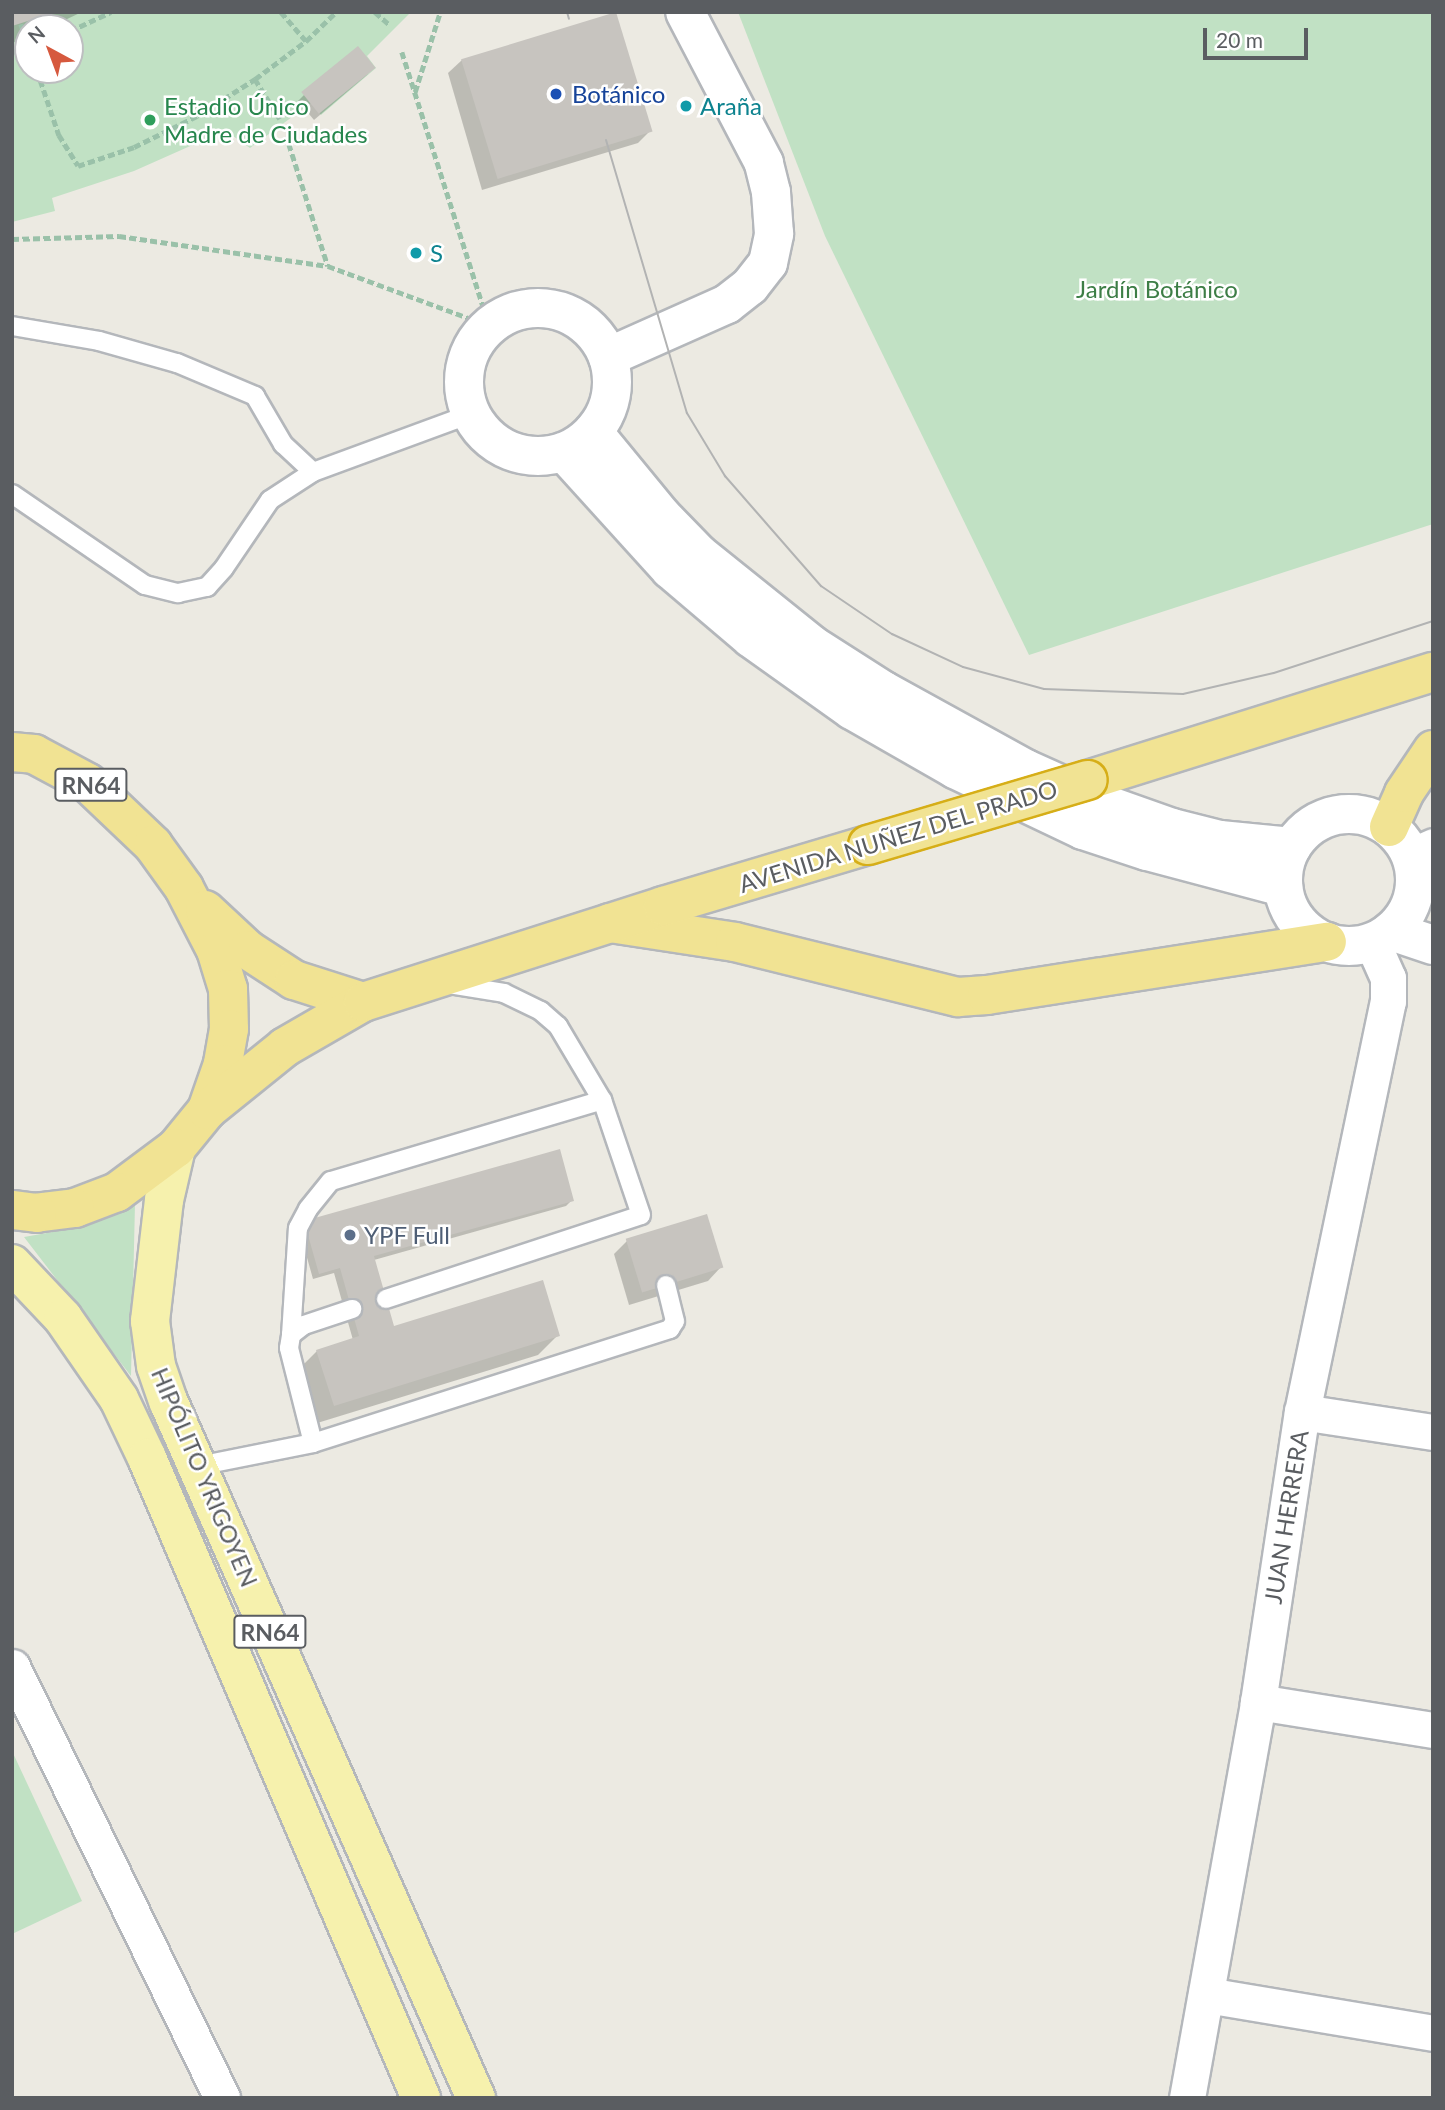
<!DOCTYPE html>
<meta charset="utf-8">
<style>
body{margin:0}
#map{position:relative;width:1445px;height:2110px;overflow:hidden;background:#eceae2;font-family:Lato,sans-serif}
div>[style]{position:absolute}
.green>*{inset:0;background:#c1e1c4}
.shadow>*{inset:0;background:#0003}
.building>*{inset:0;background:#c7c4bf;transform-origin:0 0}
.path>*{height:4.5px;margin-top:-2.25px;transform-origin:0;background:repeating-linear-gradient(90deg,#9ac1a9 0 7px,transparent 0 10.5px)}
.roads{filter:drop-shadow(2px 0 #b4b7bb) drop-shadow(-2px 0 #b4b7bb) drop-shadow(0 2px #b4b7bb) drop-shadow(0 -2px #b4b7bb)}
.lane>*{height:18px;margin:-9px;padding:0 9px;transform-origin:9px;border-radius:9px;background:#fff}
.street>*{height:35px;margin:-17.5px;padding:0 17.5px;transform-origin:17.5px;border-radius:17.5px;background:#fff}
.secondary>*{height:38px;margin:-19px;padding:0 19px;transform-origin:19px;border-radius:19px;background:#fff}
.secondary>.ring{margin:-19px;padding:0;box-sizing:content-box;background:none;border:38px solid #fff;border-radius:50%}
.primary>*{height:38px;margin:-19px;padding:0 19px;transform-origin:19px;border-radius:19px;background:#f6f1ad}
.highway>*{height:38px;margin:-19px;padding:0 19px;transform-origin:19px;border-radius:19px;background:#f1e393}
.tram>*{height:2px;margin:-1px;padding:0 1px;transform-origin:1px;border-radius:1px;background:#b2b3b3}
.bridges{filter:drop-shadow(2px 0 #d6ae18) drop-shadow(-2px 0 #d6ae18) drop-shadow(0 2px #d6ae18) drop-shadow(0 -2px #d6ae18)}
.highway-bridge>*{height:38px;margin:-19px;padding:0 19px;transform-origin:19px;border-radius:19px;background:#f1e393}
.dots>*{width:19px;height:19px;translate:-50% -50%;box-sizing:border-box;border:4px solid #fff;border-radius:50%}
span{translate:-50% -50%;white-space:nowrap;text-align:center;line-height:1.15;-webkit-text-stroke:5px #fff;paint-order:stroke}
.shield-label span{padding:2px 5px;background:#fff;border:2px solid;border-radius:5px;-webkit-text-stroke-width:0}
.shield-label{font-size:23px;color:#5a5d61;font-weight:700}
.transit-label{font-size:24px;color:#164399}
.left{translate:0 -50%;text-align:left}
.leisure-label{font-size:24px;color:#27864d}
.culture-label{font-size:24px;color:#0d838f}
.park-label{font-size:24px;color:#3d7e46}
.street-label{font-size:24px;color:#5a5d61}
.service-label{font-size:24px;color:#4e5e75}
.frame{position:absolute;inset:0;border:14px solid #5a5d61;pointer-events:none}
.north{position:absolute;left:14px;top:14px;width:70px;height:70px;box-sizing:border-box;background:#fff;border:2px solid #bdbec0;border-radius:50%;rotate:319deg;font-size:19px;font-weight:700;line-height:28px;text-align:center;color:#5a5d61}
.north::after{content:'';display:block;margin:auto;width:24px;height:32px;background:#d6593e;clip-path:polygon(50% 0,100% 100%,50% 72%,0 100%)}
.scale{position:absolute;left:1203px;top:28px;width:105px;height:32px;box-sizing:border-box;border:4px solid #5a5d61;border-top:0;padding-left:9px;font-size:21px;line-height:24px;white-space:nowrap;color:#5a5d61;-webkit-text-stroke:5px #fff;paint-order:stroke}
</style>
<div id="map">
<div class="green">
<i style="clip-path:polygon(evenodd,12px 12px,411px 12px,367px 56px,376px 68px,321px 115px,311px 103px,250px 148px,233px 136px,215px 135px,134px 171px,52px 198px,55px 211px,12px 222px,12px 12px,28px 28px,70px 28px,70px 70px,28px 70px,28px 28px)"></i>
<i style="clip-path:polygon(738px 12px,1433px 12px,1433px 524px,1029px 655px,825px 236px)"></i>
<i style="clip-path:polygon(135px 1204px,131px 1376px,24px 1237px,81px 1227px)"></i>
<i style="clip-path:polygon(12px 1751px,82px 1901px,12px 1934px)"></i>
</div>
<div class="shadow">
<i style="clip-path:polygon(12px 12px,82px 12px,48px 28px,28px 28px,28px 37px,12px 43px)"></i>
<i style="clip-path:polygon(462px 60px,651px 130px,638px 143px,482px 190px,448px 73px)"></i>
<i style="clip-path:polygon(368px 74px,314px 120px,298px 101px,304px 95px)"></i>
<i style="clip-path:polygon(572px 1200px,566px 1206px,374px 1260px,393px 1328px,558px 1335px,538px 1355px,314px 1424px,297px 1371px,317px 1351px,353px 1340px,334px 1273px,313px 1279px,299px 1229px)"></i>
<i style="clip-path:polygon(627px 1241px,721px 1267px,708px 1281px,629px 1305px,614px 1254px)"></i>
</div>
<div class="building">
<i style="clip-path:polygon(12px 12px,53px 12px,53px 13px,12px 26px)"></i>
<i style="left:616px;top:12px;width:125px;height:162px;rotate:73deg"></i>
<i style="left:358px;top:46px;width:28px;height:73px;rotate:51deg"></i>
<i style="clip-path:polygon(560px 1149px,574px 1201px,374px 1256px,394px 1326px,543px 1280px,560px 1336px,334px 1406px,316px 1350px,359px 1336px,340px 1268px,319px 1274px,304px 1221px)"></i>
<i style="left:707px;top:1214px;width:56px;height:85px;rotate:73deg"></i>
</div>
<div class="path">
<i style="left:281px;top:12px;width:38px;rotate:49deg"></i>
<i style="left:375px;top:12px;width:20px;rotate:41deg"></i>
<i style="left:21px;top:24px;width:21px;rotate:71deg"></i>
<i style="left:70px;top:31px;width:45px;rotate:-24.9deg"></i>
<i style="left:12px;top:52px;width:17px;rotate:-17deg"></i>
<i style="left:402px;top:52px;width:287px;rotate:72.3deg"></i>
<i style="left:37px;top:70px;width:69px;rotate:71.3deg"></i>
<i style="left:59px;top:135px;width:36px;rotate:58deg"></i>
<i style="left:78px;top:166px;width:59px;rotate:-18.7deg"></i>
<i style="left:134px;top:147px;width:70px;rotate:-26.2deg"></i>
<i style="left:197px;top:116px;width:69px;rotate:-32.5deg"></i>
<i style="left:255px;top:79px;width:64px;rotate:-36.7deg"></i>
<i style="left:306px;top:41px;width:42px;rotate:-44deg"></i>
<i style="left:255px;top:79px;width:47px;rotate:58deg"></i>
<i style="left:415px;top:92px;width:84px;rotate:-72.6deg"></i>
<i style="left:289px;top:144px;width:128px;rotate:72.3deg"></i>
<i style="left:12px;top:239px;width:107px;rotate:-1.6deg"></i>
<i style="left:119px;top:236px;width:211px;rotate:8.2deg"></i>
<i style="left:328px;top:266px;width:173px;rotate:20.3deg"></i>
</div>
<div class="roads">
<div class="lane">
<i style="left:12px;top:326px;width:88px;rotate:9.8deg"></i>
<i style="left:99px;top:341px;width:81px;rotate:15.8deg"></i>
<i style="left:177px;top:363px;width:85px;rotate:22.9deg"></i>
<i style="left:255px;top:396px;width:56px;rotate:59.7deg"></i>
<i style="left:283px;top:444px;width:41px;rotate:43deg"></i>
<i style="left:12px;top:494px;width:161px;rotate:34.4deg"></i>
<i style="left:145px;top:585px;width:34px;rotate:14deg"></i>
<i style="left:178px;top:593px;width:30px;rotate:-12deg"></i>
<i style="left:207px;top:587px;width:25px;rotate:-48deg"></i>
<i style="left:224px;top:568px;width:82px;rotate:-55.9deg"></i>
<i style="left:270px;top:500px;width:51px;rotate:-33.1deg"></i>
<i style="left:313px;top:472px;width:168px;rotate:-20.2deg"></i>
<i style="left:386px;top:1299px;width:268px;rotate:-18.2deg"></i>
<i style="left:641px;top:1215px;width:121px;rotate:-108.7deg"></i>
<i style="left:602px;top:1100px;width:86px;rotate:-120.7deg"></i>
<i style="left:558px;top:1026px;width:23px;rotate:-139deg"></i>
<i style="left:541px;top:1011px;width:41px;rotate:-154.1deg"></i>
<i style="left:504px;top:993px;width:56px;rotate:-170.7deg"></i>
<i style="left:291px;top:1335px;width:107px;rotate:-86.3deg"></i>
<i style="left:298px;top:1228px;width:21px;rotate:-62deg"></i>
<i style="left:308px;top:1209px;width:36px;rotate:-51deg"></i>
<i style="left:331px;top:1181px;width:283px;rotate:-16.6deg"></i>
<i style="left:313px;top:1443px;width:375px;rotate:-17.7deg"></i>
<i style="left:670px;top:1329px;width:9px;rotate:-58deg"></i>
<i style="left:675px;top:1321px;width:37px;rotate:-104deg"></i>
<i style="left:198px;top:1466px;width:117px;rotate:-11.3deg"></i>
<i style="left:313px;top:1443px;width:98px;rotate:-104.2deg"></i>
<i style="left:289px;top:1348px;width:13px;rotate:-81deg"></i>
<i style="left:291px;top:1335px;width:16px;rotate:-38deg"></i>
<i style="left:304px;top:1325px;width:51px;rotate:-18.4deg"></i>
</div>
<div class="street">
<i style="left:1411px;top:856px;width:24px;rotate:-24deg"></i>
<i style="left:1302px;top:1412px;width:133px;rotate:8.7deg"></i>
<i style="left:12px;top:1667px;width:479px;rotate:64deg"></i>
<i style="left:1258px;top:1702px;width:177px;rotate:9.1deg"></i>
<i style="left:1206px;top:1995px;width:230px;rotate:9.5deg"></i>
<i style="left:1187px;top:2098px;width:402px;rotate:-79.8deg"></i>
<i style="left:1258px;top:1702px;width:293px;rotate:-81.4deg"></i>
<i style="left:1302px;top:1412px;width:420px;rotate:-78.2deg"></i>
<i style="left:1388px;top:1001px;width:23px;rotate:-90deg"></i>
<i style="left:1388px;top:978px;width:39px;rotate:-114deg"></i>
</div>
<div class="secondary">
<i class="ring" style="left:464px;top:308px;width:110px;height:110px"></i>
<i style="left:608px;top:357px;width:130px;rotate:-24deg"></i>
<i style="left:727px;top:304px;width:29px;rotate:-38deg"></i>
<i style="left:750px;top:286px;width:29px;rotate:-52deg"></i>
<i style="left:768px;top:263px;width:30px;rotate:-78deg"></i>
<i style="left:774px;top:234px;width:42px;rotate:-94.1deg"></i>
<i style="left:771px;top:192px;width:30px;rotate:-104deg"></i>
<i style="left:764px;top:163px;width:170px;rotate:-117.6deg"></i>
<i style="left:593px;top:432px;width:109px;rotate:50.6deg"></i>
<i style="left:662px;top:516px;width:53px;rotate:45.8deg"></i>
<i style="left:699px;top:554px;width:145px;rotate:38.8deg"></i>
<i style="left:812px;top:645px;width:85px;rotate:32.6deg"></i>
<i style="left:884px;top:691px;width:162px;rotate:28.8deg"></i>
<i style="left:1026px;top:769px;width:85px;rotate:24.2deg"></i>
<i style="left:1104px;top:804px;width:72px;rotate:19.4deg"></i>
<i style="left:1172px;top:828px;width:49px;rotate:14deg"></i>
<i style="left:1220px;top:840px;width:72px;rotate:5.6deg"></i>
<i style="left:564px;top:452px;width:158px;rotate:47.8deg"></i>
<i style="left:670px;top:569px;width:106px;rotate:40.4deg"></i>
<i style="left:751px;top:638px;width:124px;rotate:35.5deg"></i>
<i style="left:852px;top:710px;width:119px;rotate:29.8deg"></i>
<i style="left:955px;top:769px;width:142px;rotate:25.5deg"></i>
<i style="left:1083px;top:830px;width:67px;rotate:18.2deg"></i>
<i style="left:1147px;top:851px;width:141px;rotate:14.8deg"></i>
<i class="ring" style="left:1283px;top:814px;width:94px;height:94px"></i>
<i style="left:1391px;top:931px;width:44px;rotate:18.4deg"></i>
</div>
<div class="primary">
<i style="left:176px;top:1148px;width:53px;rotate:103deg"></i>
<i style="left:164px;top:1200px;width:122px;rotate:96.6deg"></i>
<i style="left:150px;top:1321px;width:45px;rotate:82.4deg"></i>
<i style="left:156px;top:1366px;width:39px;rotate:71deg"></i>
<i style="left:169px;top:1403px;width:760px;rotate:66.17deg"></i>
<i style="left:12px;top:1264px;width:74px;rotate:46.6deg"></i>
<i style="left:63px;top:1318px;width:98px;rotate:55.3deg"></i>
<i style="left:119px;top:1399px;width:65px;rotate:64.6deg"></i>
<i style="left:147px;top:1458px;width:696px;rotate:66.82deg"></i>
</div>
<div class="highway">
<i style="left:12px;top:752px;width:22px;rotate:5deg"></i>
<i style="left:34px;top:754px;width:61px;rotate:28.2deg"></i>
<i style="left:88px;top:783px;width:90px;rotate:43.6deg"></i>
<i style="left:153px;top:845px;width:53px;rotate:54.2deg"></i>
<i style="left:184px;top:888px;width:70px;rotate:62.7deg"></i>
<i style="left:216px;top:950px;width:41px;rotate:72.9deg"></i>
<i style="left:228px;top:989px;width:40px;rotate:88.6deg"></i>
<i style="left:229px;top:1029px;width:36px;rotate:100deg"></i>
<i style="left:223px;top:1064px;width:49px;rotate:109.2deg"></i>
<i style="left:207px;top:1110px;width:49px;rotate:129.2deg"></i>
<i style="left:176px;top:1148px;width:74px;rotate:143.3deg"></i>
<i style="left:117px;top:1192px;width:45px;rotate:159.1deg"></i>
<i style="left:75px;top:1208px;width:38px;rotate:173deg"></i>
<i style="left:37px;top:1213px;width:25px;rotate:-173deg"></i>
<i style="left:1088px;top:780px;width:362px;rotate:-17.4deg"></i>
<i style="left:1389px;top:827px;width:37px;rotate:-66deg"></i>
<i style="left:1404px;top:793px;width:52px;rotate:-56deg"></i>
<i style="left:205px;top:910px;width:59px;rotate:42.9deg"></i>
<i style="left:248px;top:950px;width:55px;rotate:33.1deg"></i>
<i style="left:294px;top:980px;width:72px;rotate:17.7deg"></i>
<i style="left:610px;top:923px;width:126px;rotate:8.6deg"></i>
<i style="left:735px;top:942px;width:230px;rotate:13.9deg"></i>
<i style="left:958px;top:997px;width:29px;rotate:-4deg"></i>
<i style="left:987px;top:995px;width:344px;rotate:-8.9deg"></i>
<i style="left:207px;top:1110px;width:100px;rotate:-38.9deg"></i>
<i style="left:285px;top:1047px;width:90px;rotate:-30deg"></i>
<i style="left:363px;top:1002px;width:315px;rotate:-17.7deg"></i>
<i style="left:663px;top:906px;width:214px;rotate:-16.6deg"></i>
</div>
</div>
<div class="tram">
<i style="left:567px;top:12px;width:7px;rotate:74deg"></i>
<i style="left:606px;top:140px;width:285px;rotate:73.5deg"></i>
<i style="left:687px;top:413px;width:74px;rotate:58.9deg"></i>
<i style="left:725px;top:476px;width:146px;rotate:48.9deg"></i>
<i style="left:821px;top:586px;width:86px;rotate:34.1deg"></i>
<i style="left:892px;top:634px;width:78px;rotate:24.9deg"></i>
<i style="left:963px;top:667px;width:84px;rotate:15.2deg"></i>
<i style="left:1044px;top:689px;width:139px;rotate:2.1deg"></i>
<i style="left:1183px;top:694px;width:93px;rotate:-13deg"></i>
<i style="left:1274px;top:673px;width:167px;rotate:-18.1deg"></i>
</div>
<div class="bridges">
<div class="highway-bridge">
<i style="left:868px;top:845px;width:229px;rotate:-16.5deg"></i>
</div>
</div>
<div class="dots">
<i style="left:556px;top:94px;background:#1a4fb4"></i>
<i style="left:686px;top:106px;background:#0f9aa8"></i>
<i style="left:150px;top:120px;background:#2e9e5b"></i>
<i style="left:416px;top:253px;background:#0f9aa8"></i>
<i style="left:350px;top:1235px;background:#5c6f8a"></i>
</div>
<div class="shield-label">
<span style="left:91px;top:785px">RN64</span>
<span style="left:270px;top:1632px">RN64</span>
</div>
<div class="transit-label">
<span class="left" style="left:572px;top:94px">Botánico</span>
</div>
<div class="leisure-label">
<span class="left" style="left:164px;top:120px">Estadio Único<br>Madre de Ciudades</span>
</div>
<div class="culture-label">
<span class="left" style="left:700px;top:106px">Araña</span>
<span class="left" style="left:430px;top:253px">S</span>
</div>
<div class="park-label">
<span style="left:1157px;top:289px">Jardín Botánico</span>
</div>
<div class="street-label">
<span style="left:898px;top:836px;rotate:-17deg">AVENIDA NUÑEZ DEL PRADO</span>
<span style="left:205px;top:1477px;rotate:67deg">HIPÓLITO YRIGOYEN</span>
<span style="left:1286px;top:1517px;rotate:-81deg">JUAN HERRERA</span>
</div>
<div class="service-label">
<span class="left" style="left:364px;top:1235px">YPF Full</span>
</div>
<div class="frame"></div>
<div class="north">N</div>
<div class="scale">20 m</div>
</div>
